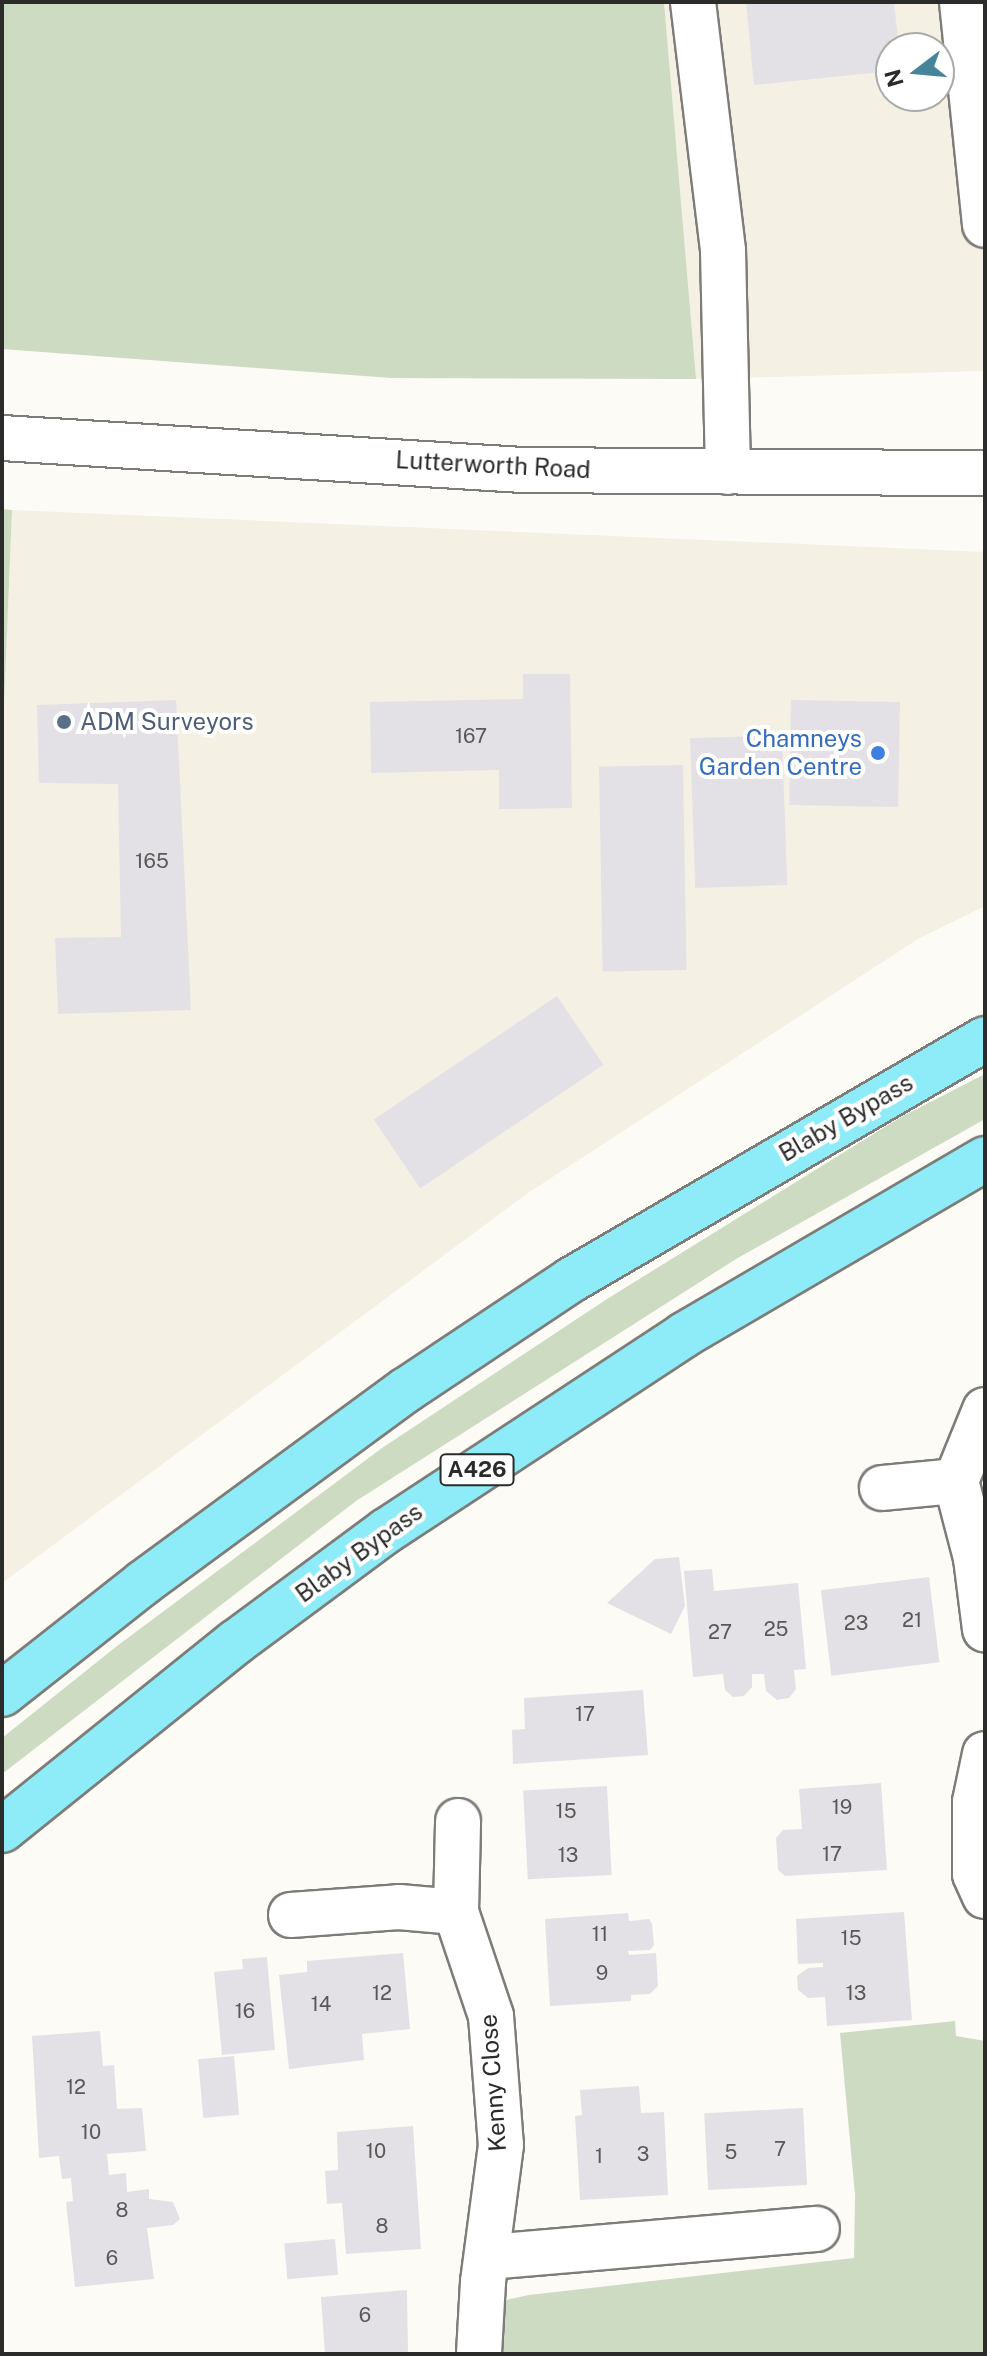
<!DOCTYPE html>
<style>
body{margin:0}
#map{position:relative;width:987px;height:2356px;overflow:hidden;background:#fdfbf6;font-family:"Public Sans",sans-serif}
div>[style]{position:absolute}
.built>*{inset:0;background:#f4f0e4}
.green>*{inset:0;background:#cddbc2}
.building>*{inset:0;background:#e4e1e6;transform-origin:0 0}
.roads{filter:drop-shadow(2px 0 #7d7c78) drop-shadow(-2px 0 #7d7c78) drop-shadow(0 2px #7d7c78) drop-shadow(0 -2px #7d7c78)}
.minor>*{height:44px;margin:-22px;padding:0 22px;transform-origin:22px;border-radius:22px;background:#fff}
.major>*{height:44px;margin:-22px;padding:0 22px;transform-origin:22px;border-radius:22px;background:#8decf7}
.dots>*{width:22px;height:22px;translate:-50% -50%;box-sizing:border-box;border:4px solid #fff;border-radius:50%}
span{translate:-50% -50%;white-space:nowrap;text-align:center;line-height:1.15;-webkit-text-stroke:8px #fff;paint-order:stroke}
.number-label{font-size:20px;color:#595858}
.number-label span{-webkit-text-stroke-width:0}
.shield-label span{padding:2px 6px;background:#fff;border:2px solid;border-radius:6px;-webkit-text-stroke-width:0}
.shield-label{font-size:22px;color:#2b2b29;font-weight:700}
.street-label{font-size:24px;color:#2b2b29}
.service-label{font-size:24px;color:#4e5e75}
.left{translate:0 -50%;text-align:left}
.shop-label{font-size:24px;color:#366cbe}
.right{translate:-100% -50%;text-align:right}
.frame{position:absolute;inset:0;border:4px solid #2b2b29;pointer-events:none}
.north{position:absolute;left:875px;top:32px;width:80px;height:80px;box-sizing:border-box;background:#fff;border:2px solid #aaaaa9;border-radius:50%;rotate:254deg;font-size:22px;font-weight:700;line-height:32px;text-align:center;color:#2b2b29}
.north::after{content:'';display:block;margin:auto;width:28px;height:36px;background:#458499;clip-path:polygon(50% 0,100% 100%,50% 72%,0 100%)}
</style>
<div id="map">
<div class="built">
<i style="clip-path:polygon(evenodd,664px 2px,985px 2px,985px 371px,696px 379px,664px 2px,891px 48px,939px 48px,939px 96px,891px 96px,891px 48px)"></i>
<i style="clip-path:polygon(12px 510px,985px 552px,985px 906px,918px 939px,528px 1193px,2px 1583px,2px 754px)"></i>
</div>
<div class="green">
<i style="clip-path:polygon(2px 2px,664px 2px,696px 379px,391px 378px,2px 349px)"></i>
<i style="clip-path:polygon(2px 509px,12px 510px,2px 754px)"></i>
<i style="clip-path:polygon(985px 1074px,985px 1119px,736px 1259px,356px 1501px,2px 1774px,2px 1738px,117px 1646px,382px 1448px,607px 1299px,901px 1117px)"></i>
<i style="clip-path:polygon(955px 2021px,956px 2036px,985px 2041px,985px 2354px,479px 2354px,483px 2305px,529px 2295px,854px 2258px,855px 2195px,840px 2033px)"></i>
</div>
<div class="building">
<i style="clip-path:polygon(746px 2px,894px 2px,899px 48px,891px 48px,891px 71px,754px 85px)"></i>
<i style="clip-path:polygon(523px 674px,570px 674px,572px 808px,499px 809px,499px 770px,371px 773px,370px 702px,523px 699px)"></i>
<i style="clip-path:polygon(176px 700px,191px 1010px,58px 1014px,55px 938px,121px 937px,118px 784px,39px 783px,37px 705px)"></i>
<i style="left:791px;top:700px;width:109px;height:105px;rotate:1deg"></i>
<i style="left:782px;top:735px;width:150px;height:92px;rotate:88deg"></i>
<i style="left:683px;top:765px;width:205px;height:84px;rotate:89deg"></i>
<i style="left:557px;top:996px;width:83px;height:221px;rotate:56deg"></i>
<i style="clip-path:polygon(679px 1557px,685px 1606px,671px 1634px,607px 1603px,655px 1559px)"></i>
<i style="clip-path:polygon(712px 1569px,714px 1591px,798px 1583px,806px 1669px,794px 1670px,796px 1689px,789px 1698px,777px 1700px,766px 1691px,764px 1674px,752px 1674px,752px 1687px,744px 1696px,733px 1697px,725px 1690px,723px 1674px,693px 1677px,684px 1571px)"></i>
<i style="left:929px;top:1577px;width:86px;height:109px;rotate:83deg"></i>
<i style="clip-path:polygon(643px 1690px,648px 1755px,513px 1764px,512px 1730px,525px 1729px,524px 1698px)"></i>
<i style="clip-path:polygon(881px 1783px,887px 1870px,785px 1876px,778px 1870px,776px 1838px,783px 1830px,802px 1829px,799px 1789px)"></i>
<i style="left:607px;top:1786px;width:89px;height:84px;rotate:87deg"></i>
<i style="clip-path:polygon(904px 1912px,912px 2020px,827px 2026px,825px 1997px,808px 1998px,798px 1990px,797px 1976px,808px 1968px,823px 1967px,823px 1963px,798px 1964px,796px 1919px)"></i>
<i style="clip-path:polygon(628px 1913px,629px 1921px,649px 1919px,652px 1924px,654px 1945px,650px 1950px,628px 1951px,629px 1955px,656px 1953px,658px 1986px,650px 1994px,631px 1995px,631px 2001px,550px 2006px,545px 1919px)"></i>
<i style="clip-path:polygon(403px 1953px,410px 2029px,362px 2034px,364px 2060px,289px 2069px,279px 1975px,307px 1972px,307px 1961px)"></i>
<i style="clip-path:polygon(267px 1957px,275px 2050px,222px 2055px,214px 1972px,243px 1969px,242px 1959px)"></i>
<i style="clip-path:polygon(100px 2031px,103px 2066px,114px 2065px,117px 2109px,142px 2108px,146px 2151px,107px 2154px,109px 2175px,126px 2173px,127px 2192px,149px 2189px,149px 2199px,173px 2202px,180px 2219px,173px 2225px,147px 2228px,154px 2279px,75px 2287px,66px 2202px,73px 2201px,71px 2178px,62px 2179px,59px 2156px,39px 2158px,32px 2036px)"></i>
<i style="left:234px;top:2056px;width:59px;height:36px;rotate:85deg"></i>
<i style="clip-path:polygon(639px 2086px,641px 2113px,664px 2112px,668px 2195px,580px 2200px,575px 2116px,582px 2115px,580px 2090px)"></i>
<i style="left:803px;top:2108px;width:77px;height:99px;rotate:87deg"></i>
<i style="clip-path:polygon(413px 2126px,421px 2249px,346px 2254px,342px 2203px,327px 2204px,325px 2171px,338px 2170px,337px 2132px)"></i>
<i style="left:335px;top:2239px;width:36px;height:51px;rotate:85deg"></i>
<i style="clip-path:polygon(407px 2290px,408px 2354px,325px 2354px,321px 2297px)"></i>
</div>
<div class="roads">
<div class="minor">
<i style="left:693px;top:2px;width:251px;rotate:83.1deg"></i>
<i style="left:723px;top:251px;width:221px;rotate:88.7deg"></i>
<i style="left:962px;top:2px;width:224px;rotate:84.1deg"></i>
<i style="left:2px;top:438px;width:521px;rotate:3.52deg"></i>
<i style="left:522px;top:470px;width:463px;rotate:0.4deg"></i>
<i style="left:985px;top:1410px;width:77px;rotate:112.2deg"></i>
<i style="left:956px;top:1481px;width:80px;rotate:75.4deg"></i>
<i style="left:976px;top:1558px;width:72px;rotate:82.8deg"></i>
<i style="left:882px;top:1488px;width:74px;rotate:-5.4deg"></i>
<i style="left:985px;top:1754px;width:49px;rotate:101.8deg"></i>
<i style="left:975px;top:1802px;width:72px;rotate:90deg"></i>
<i style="left:975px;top:1874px;width:24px;rotate:66deg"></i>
<i style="left:456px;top:1912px;width:91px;rotate:-88.7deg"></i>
<i style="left:291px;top:1915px;width:108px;rotate:-4.2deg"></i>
<i style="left:399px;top:1907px;width:57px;rotate:5deg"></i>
<i style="left:456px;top:1912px;width:110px;rotate:71.4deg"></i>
<i style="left:491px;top:2016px;width:129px;rotate:85.6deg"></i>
<i style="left:501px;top:2145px;width:138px;rotate:97.5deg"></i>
<i style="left:483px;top:2282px;width:72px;rotate:93.2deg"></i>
<i style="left:489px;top:2257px;width:329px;rotate:-4.9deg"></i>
</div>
<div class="major">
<i style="left:2px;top:1694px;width:179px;rotate:-38.2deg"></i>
<i style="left:143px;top:1583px;width:326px;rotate:-36.3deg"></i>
<i style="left:406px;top:1390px;width:198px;rotate:-33.7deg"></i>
<i style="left:571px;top:1280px;width:479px;rotate:-30.2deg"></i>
<i style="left:2px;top:1830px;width:300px;rotate:-38.8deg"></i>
<i style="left:236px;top:1642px;width:187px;rotate:-36.5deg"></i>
<i style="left:386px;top:1531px;width:357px;rotate:-33.3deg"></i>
<i style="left:684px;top:1335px;width:349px;rotate:-30.3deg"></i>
</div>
</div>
<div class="dots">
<i style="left:64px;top:722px;background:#5c6f8a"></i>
<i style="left:878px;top:753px;background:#3f7fe0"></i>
</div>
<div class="number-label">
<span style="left:471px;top:736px">167</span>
<span style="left:152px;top:861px">165</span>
<span style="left:912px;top:1620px">21</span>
<span style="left:856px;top:1623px">23</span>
<span style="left:776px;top:1629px">25</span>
<span style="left:720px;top:1632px">27</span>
<span style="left:585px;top:1714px">17</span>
<span style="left:842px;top:1807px">19</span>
<span style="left:566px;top:1811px">15</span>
<span style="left:832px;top:1854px">17</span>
<span style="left:568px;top:1855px">13</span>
<span style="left:600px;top:1934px">11</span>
<span style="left:851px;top:1938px">15</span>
<span style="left:602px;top:1973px">9</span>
<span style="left:382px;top:1993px">12</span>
<span style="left:856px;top:1993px">13</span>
<span style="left:321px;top:2004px">14</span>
<span style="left:245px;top:2011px">16</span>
<span style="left:76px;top:2087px">12</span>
<span style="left:91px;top:2132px">10</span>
<span style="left:780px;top:2149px">7</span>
<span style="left:376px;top:2151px">10</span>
<span style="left:731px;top:2152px">5</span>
<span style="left:643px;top:2154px">3</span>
<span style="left:599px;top:2156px">1</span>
<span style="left:122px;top:2210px">8</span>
<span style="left:382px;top:2226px">8</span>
<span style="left:112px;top:2258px">6</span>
<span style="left:365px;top:2315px">6</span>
</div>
<div class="shield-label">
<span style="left:477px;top:1470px">A426</span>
</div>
<div class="street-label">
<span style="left:493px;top:465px;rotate:3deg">Lutterworth Road</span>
<span style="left:846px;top:1118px;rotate:-30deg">Blaby Bypass</span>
<span style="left:359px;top:1553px;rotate:-36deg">Blaby Bypass</span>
<span style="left:493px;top:2083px;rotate:-94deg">Kenny Close</span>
</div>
<div class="service-label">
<span class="left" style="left:80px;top:722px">ADM Surveyors</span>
</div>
<div class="shop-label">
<span class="right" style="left:862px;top:753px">Chamneys<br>Garden Centre</span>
</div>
<div class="frame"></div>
<div class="north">N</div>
</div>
